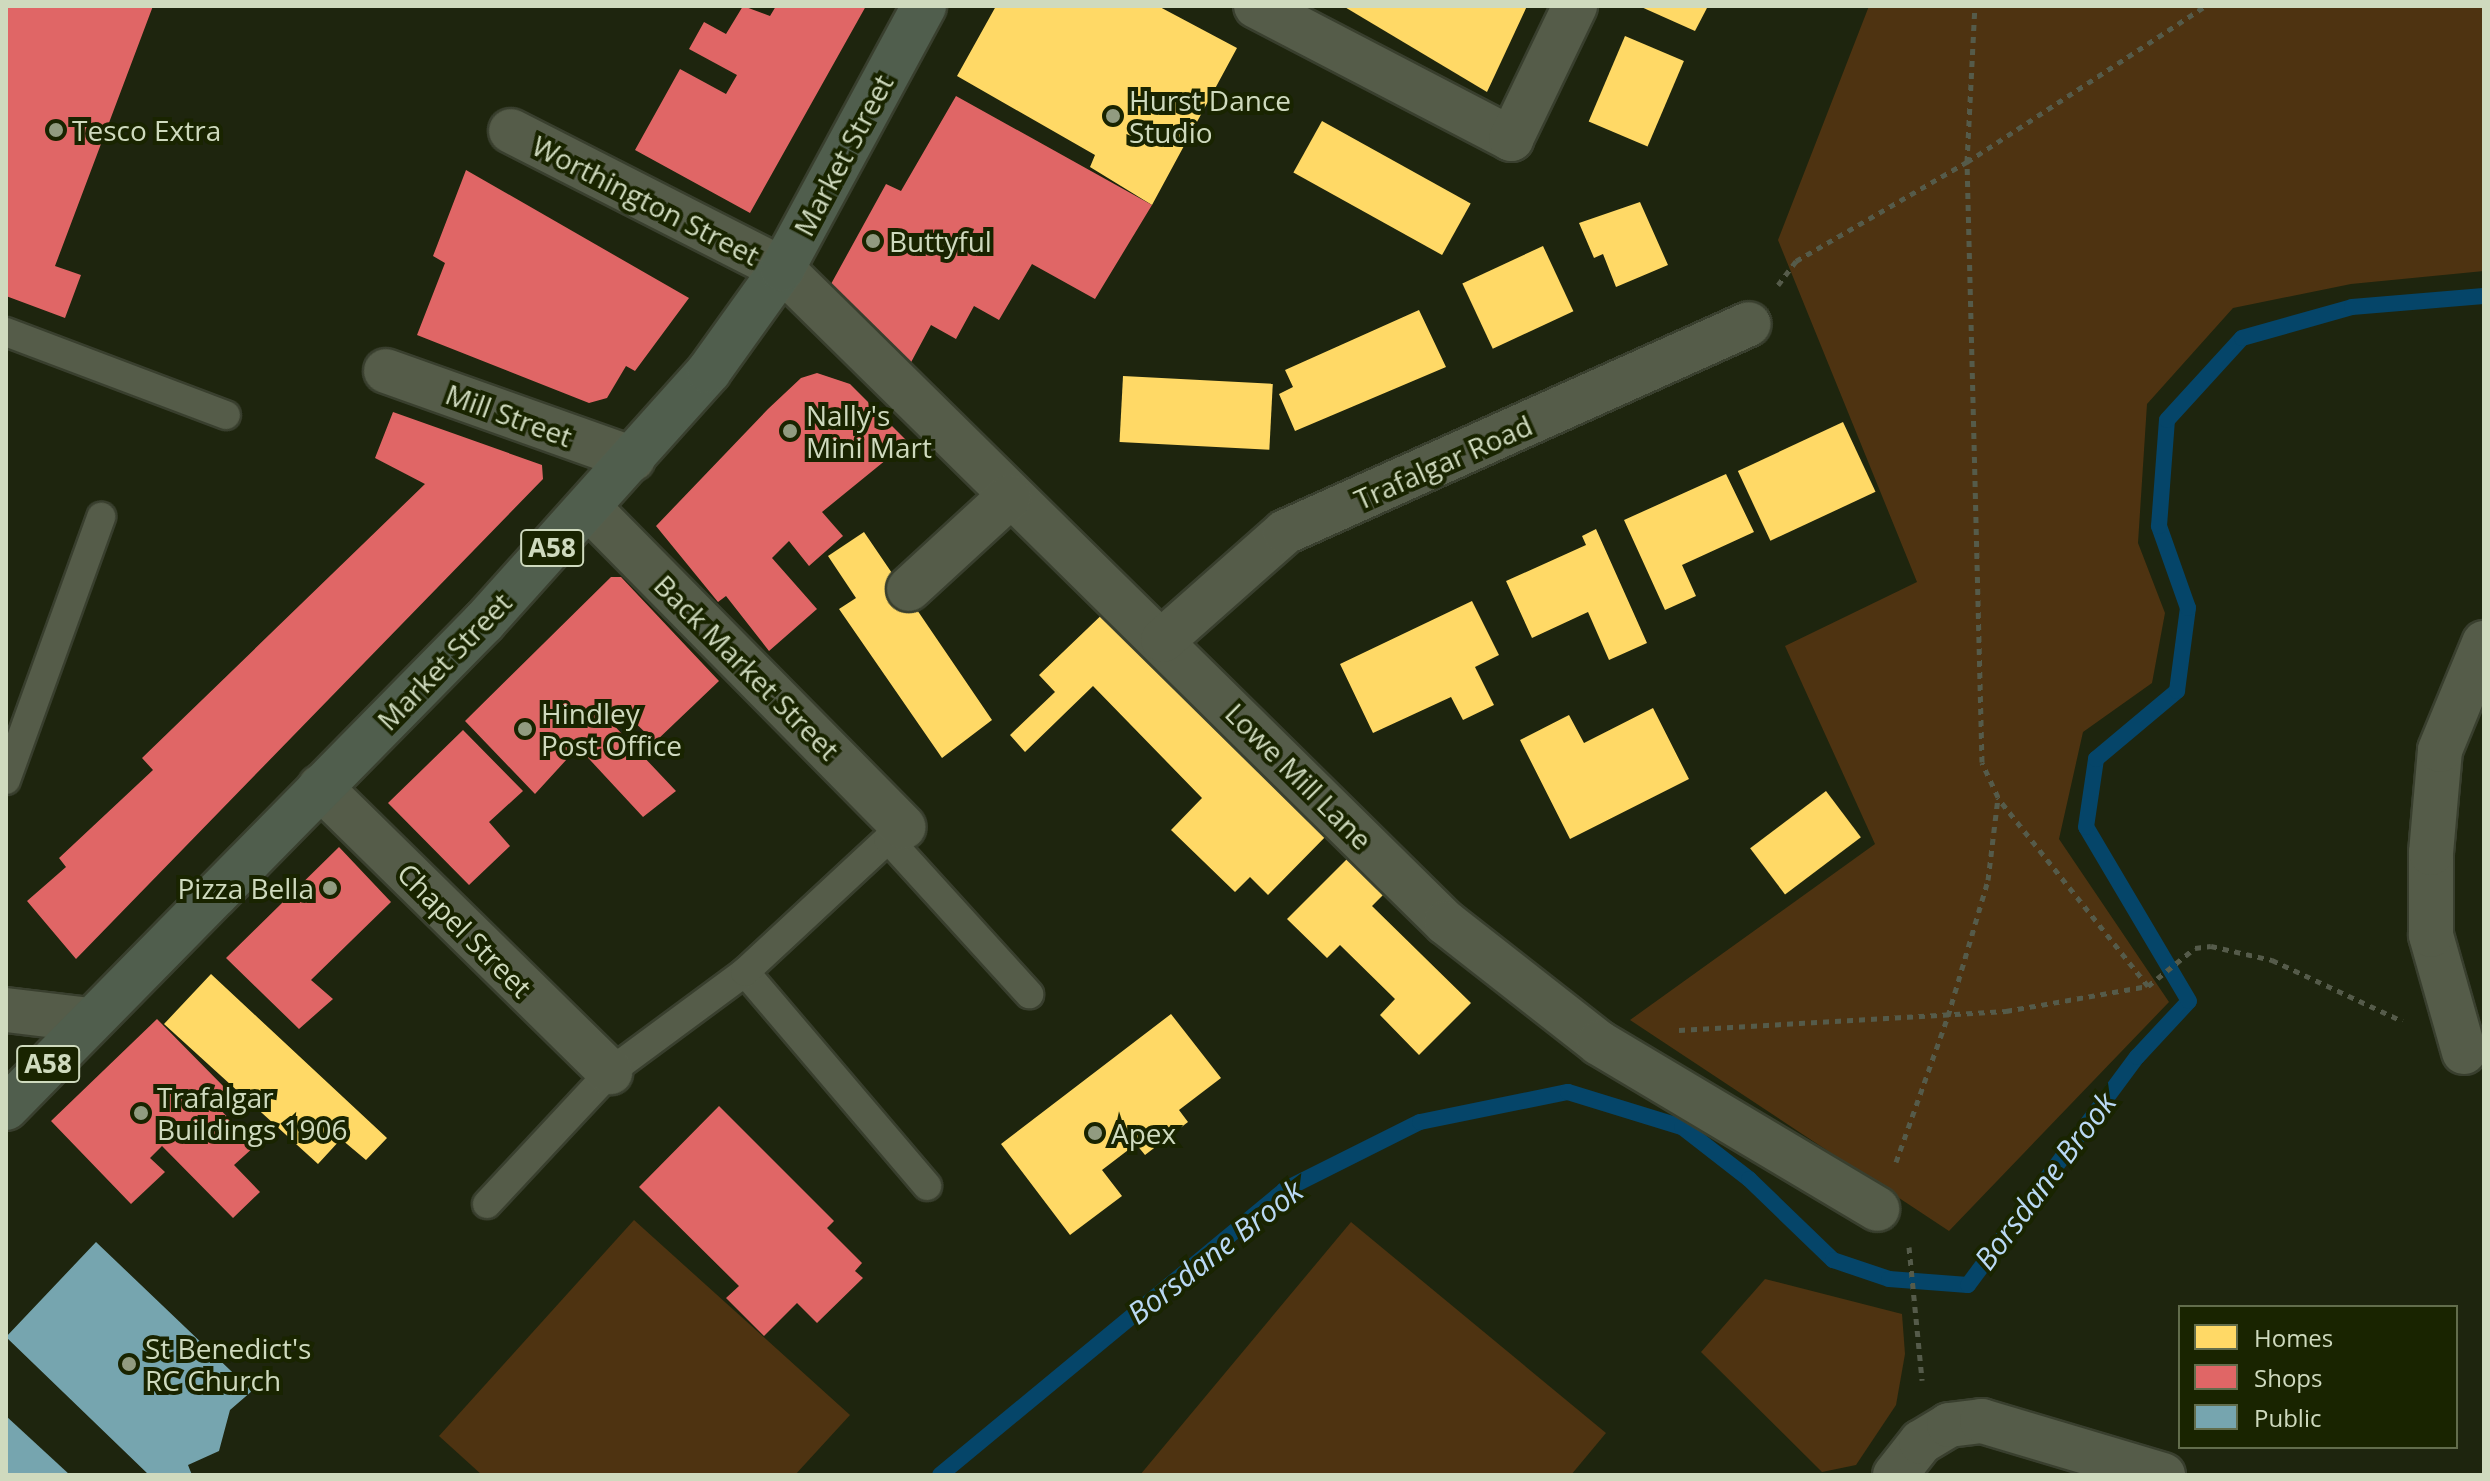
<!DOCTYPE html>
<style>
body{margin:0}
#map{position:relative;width:2490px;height:1481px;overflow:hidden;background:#1e250e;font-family:"Open Sans",sans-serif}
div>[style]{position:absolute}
.green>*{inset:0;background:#4e3311}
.homes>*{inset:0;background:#ffd966;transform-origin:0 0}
.shops>*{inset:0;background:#e06666}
.public>*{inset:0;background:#76a5af}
.stream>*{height:16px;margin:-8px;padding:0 8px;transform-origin:8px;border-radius:8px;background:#054569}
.path>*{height:5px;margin-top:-2.5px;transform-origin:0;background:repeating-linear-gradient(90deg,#555b4a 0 6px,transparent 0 12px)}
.roads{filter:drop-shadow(2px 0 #393f2e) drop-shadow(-2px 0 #393f2e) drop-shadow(0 2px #393f2e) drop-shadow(0 -2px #393f2e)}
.service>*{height:28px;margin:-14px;padding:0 14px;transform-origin:14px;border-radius:14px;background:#555c49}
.minor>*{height:44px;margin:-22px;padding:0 22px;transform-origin:22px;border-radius:22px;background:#555c49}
.secondary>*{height:44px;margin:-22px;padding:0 22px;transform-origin:22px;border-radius:22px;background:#555c49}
.trunk>*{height:44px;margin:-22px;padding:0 22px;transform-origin:22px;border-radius:22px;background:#505e4d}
.dots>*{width:22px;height:22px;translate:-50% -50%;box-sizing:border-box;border:4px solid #192400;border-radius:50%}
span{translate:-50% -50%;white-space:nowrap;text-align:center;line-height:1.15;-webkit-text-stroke:8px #192400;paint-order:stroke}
.shield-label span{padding:2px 6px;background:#192400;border:2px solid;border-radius:6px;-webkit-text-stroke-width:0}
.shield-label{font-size:26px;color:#cfdabe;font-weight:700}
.poi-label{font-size:28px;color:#cfdabe}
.left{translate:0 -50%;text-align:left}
.right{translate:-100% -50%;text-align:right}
.street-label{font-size:28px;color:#cfdabe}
.water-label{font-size:30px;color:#bad9f4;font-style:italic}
.frame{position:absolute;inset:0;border:8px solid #cfdabe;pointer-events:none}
.legend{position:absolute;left:2178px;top:1305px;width:280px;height:144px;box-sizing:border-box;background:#192400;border:2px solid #626d4c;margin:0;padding:10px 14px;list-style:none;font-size:24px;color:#cfdabe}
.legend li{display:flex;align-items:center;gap:16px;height:40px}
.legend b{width:40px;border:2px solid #626d4c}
</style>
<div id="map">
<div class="green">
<i style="clip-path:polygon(1869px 6px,2484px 6px,2484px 271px,2351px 284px,2233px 308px,2147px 404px,2138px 543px,2165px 613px,2152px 683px,2083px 732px,2059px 839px,2169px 1002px,1949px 1231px,1630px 1020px,1875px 844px,1785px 646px,1917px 582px,1778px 240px)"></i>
<i style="clip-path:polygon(634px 1220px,850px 1415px,795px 1475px,482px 1475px,439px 1436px)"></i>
<i style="clip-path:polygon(1351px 1222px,1606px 1433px,1571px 1475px,1140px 1475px)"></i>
<i style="clip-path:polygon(1765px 1279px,1902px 1314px,1905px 1354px,1896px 1405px,1856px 1465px,1822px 1472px,1701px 1352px)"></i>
</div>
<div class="homes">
<i style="clip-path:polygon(996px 6px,1158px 6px,1237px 48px,1152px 205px,1090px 167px,1095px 155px,957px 76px)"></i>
<i style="clip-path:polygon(1343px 6px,1527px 6px,1487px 92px)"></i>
<i style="clip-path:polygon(1639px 6px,1708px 6px,1695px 31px)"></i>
<i style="left:1625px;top:36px;width:64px;height:93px;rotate:23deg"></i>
<i style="left:1322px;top:121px;width:170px;height:59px;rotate:29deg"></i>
<i style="clip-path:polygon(1640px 202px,1668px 265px,1616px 287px,1603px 254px,1594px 258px,1579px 223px)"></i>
<i style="left:1543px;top:246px;width:72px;height:89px;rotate:65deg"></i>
<i style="clip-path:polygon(1419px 310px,1446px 367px,1295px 431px,1279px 394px,1293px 387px,1285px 370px)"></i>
<i style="left:1123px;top:376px;width:150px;height:66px;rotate:3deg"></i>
<i style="left:1843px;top:422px;width:77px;height:116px;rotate:65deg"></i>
<i style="clip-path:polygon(1726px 474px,1754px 532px,1682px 565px,1696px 596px,1665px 610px,1624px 520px)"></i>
<i style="clip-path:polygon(1596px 529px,1647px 643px,1609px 660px,1588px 612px,1532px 638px,1506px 581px,1586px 545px,1582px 536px)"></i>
<i style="clip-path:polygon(864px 532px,992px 720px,942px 758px,839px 609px,856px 598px,828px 556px)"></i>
<i style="clip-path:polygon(1472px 601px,1499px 655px,1475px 667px,1494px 705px,1463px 720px,1451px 697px,1373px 733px,1340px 664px)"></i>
<i style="clip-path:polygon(1111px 606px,1333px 829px,1268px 895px,1250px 877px,1235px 892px,1171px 830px,1202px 798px,1093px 686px,1025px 752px,1010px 735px,1055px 692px,1039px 675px)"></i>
<i style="clip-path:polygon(1653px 708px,1689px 779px,1570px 839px,1520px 740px,1569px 715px,1584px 743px)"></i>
<i style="left:1826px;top:791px;width:58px;height:95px;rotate:53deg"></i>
<i style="clip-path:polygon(1347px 859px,1383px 895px,1372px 906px,1471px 1003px,1419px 1055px,1380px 1015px,1395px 999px,1340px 945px,1327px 958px,1287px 919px)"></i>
<i style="clip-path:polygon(211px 974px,387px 1138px,366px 1160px,341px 1139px,318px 1164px,164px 1024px)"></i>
<i style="clip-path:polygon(1171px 1014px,1221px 1078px,1179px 1110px,1188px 1122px,1145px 1155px,1136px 1144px,1102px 1170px,1122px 1196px,1070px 1235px,1001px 1144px)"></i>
</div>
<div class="shops">
<i style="clip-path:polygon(6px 6px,153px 6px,55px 266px,81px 275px,65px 318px,6px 296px)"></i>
<i style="clip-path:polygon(743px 6px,770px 16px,776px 6px,866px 6px,750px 213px,635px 150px,680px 69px,726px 94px,737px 75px,689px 49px,704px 22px,726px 34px)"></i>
<i style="clip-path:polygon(956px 96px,1152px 205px,1095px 299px,1032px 264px,999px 320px,974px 306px,956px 339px,931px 325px,908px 368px,831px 284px,886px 184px,901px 191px)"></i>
<i style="clip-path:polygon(466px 170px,689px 298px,635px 371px,626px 366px,607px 398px,589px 403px,417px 335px,445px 263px,433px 256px)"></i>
<i style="clip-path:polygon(817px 373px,850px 384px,908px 442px,822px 512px,843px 536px,809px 566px,789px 541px,772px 558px,817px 609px,769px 651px,726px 596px,718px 602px,656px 526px,768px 409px,801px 378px)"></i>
<i style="clip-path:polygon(393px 412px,542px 465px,543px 479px,76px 959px,27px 901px,66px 867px,59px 858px,153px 770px,142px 758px,425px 484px,375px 458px)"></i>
<i style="clip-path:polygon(611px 577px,621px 577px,719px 681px,655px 742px,618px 706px,606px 717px,676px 791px,643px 817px,578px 747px,535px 794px,465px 721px)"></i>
<i style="clip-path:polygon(463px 730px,523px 791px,489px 822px,510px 846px,469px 885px,388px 803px)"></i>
<i style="clip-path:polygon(339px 847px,391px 902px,311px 980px,333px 999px,299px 1029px,226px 958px)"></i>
<i style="clip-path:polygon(157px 1019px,230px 1093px,216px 1105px,255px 1146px,234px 1165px,260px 1192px,233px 1218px,162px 1146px,150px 1158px,165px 1172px,131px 1204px,51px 1121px)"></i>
<i style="clip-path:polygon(719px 1106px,834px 1221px,827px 1228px,862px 1263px,855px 1271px,863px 1278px,817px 1323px,797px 1303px,764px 1336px,726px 1298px,739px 1286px,639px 1187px)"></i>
</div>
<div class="public">
<i style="clip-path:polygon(96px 1242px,252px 1391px,230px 1410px,219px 1451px,188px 1465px,192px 1475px,149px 1475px,6px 1337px)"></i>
<i style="clip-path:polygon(6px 1416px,70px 1475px,6px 1475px)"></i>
</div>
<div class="stream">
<i style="left:940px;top:1475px;width:447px;rotate:-39.6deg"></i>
<i style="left:1284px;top:1190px;width:152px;rotate:-26.6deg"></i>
<i style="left:1420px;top:1122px;width:151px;rotate:-11.5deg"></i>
<i style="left:1568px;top:1092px;width:119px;rotate:17.1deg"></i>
<i style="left:1682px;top:1127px;width:85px;rotate:37.8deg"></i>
<i style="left:1749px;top:1179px;width:117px;rotate:44deg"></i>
<i style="left:1833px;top:1260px;width:59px;rotate:18.7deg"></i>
<i style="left:1889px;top:1279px;width:79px;rotate:4.3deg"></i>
<i style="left:1968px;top:1285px;width:284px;rotate:-53.5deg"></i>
<i style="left:2137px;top:1057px;width:76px;rotate:-47.1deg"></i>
<i style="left:2189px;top:1001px;width:202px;rotate:-120.6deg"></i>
<i style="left:2086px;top:827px;width:69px;rotate:-81.6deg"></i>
<i style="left:2096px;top:759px;width:106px;rotate:-40deg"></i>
<i style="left:2177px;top:691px;width:84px;rotate:-82.5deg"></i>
<i style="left:2188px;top:608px;width:87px;rotate:-109.5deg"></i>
<i style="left:2159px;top:526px;width:106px;rotate:-85.7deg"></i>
<i style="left:2167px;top:420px;width:111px;rotate:-47.6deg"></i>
<i style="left:2242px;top:338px;width:114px;rotate:-15.7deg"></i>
<i style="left:2352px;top:307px;width:132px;rotate:-4.8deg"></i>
</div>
<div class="path">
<i style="left:1778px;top:285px;width:30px;rotate:-53deg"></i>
<i style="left:1796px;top:261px;width:198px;rotate:-30.1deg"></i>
<i style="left:1967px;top:162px;width:285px;rotate:-33.2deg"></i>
<i style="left:2148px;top:986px;width:60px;rotate:-39deg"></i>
<i style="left:2195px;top:948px;width:16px;rotate:-7deg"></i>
<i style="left:2211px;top:946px;width:63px;rotate:12.9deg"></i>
<i style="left:2272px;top:960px;width:144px;rotate:25.1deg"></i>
<i style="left:1679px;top:1030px;width:328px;rotate:-3.3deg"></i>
<i style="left:2006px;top:1011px;width:144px;rotate:-10deg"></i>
<i style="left:2148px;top:986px;width:241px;rotate:-128.6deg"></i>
<i style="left:1896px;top:1162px;width:155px;rotate:-70.4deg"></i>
<i style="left:1948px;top:1016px;width:142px;rotate:-73.6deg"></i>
<i style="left:1988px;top:880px;width:84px;rotate:-83.1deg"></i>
<i style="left:1998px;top:797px;width:38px;rotate:-115deg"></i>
<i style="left:1982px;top:762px;width:600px;rotate:-91.43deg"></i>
<i style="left:1967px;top:162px;width:156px;rotate:-87.1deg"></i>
<i style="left:1909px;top:1247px;width:134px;rotate:84.4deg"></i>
</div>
<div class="roads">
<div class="service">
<i style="left:6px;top:332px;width:235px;rotate:20.7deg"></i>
<i style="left:6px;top:780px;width:280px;rotate:-70.1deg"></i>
<i style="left:745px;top:972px;width:281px;rotate:49.6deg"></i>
<i style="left:487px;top:1204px;width:180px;rotate:-47deg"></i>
<i style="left:610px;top:1072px;width:168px;rotate:-36.5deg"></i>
<i style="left:745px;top:972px;width:195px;rotate:-42.9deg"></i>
<i style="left:888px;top:839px;width:210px;rotate:47.7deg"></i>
</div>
<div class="minor">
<i style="left:1256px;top:6px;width:288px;rotate:27.5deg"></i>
<i style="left:1511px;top:139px;width:148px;rotate:-64.3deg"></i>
<i style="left:511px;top:131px;width:304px;rotate:27deg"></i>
<i style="left:782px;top:269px;width:932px;rotate:44.57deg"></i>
<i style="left:1446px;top:923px;width:194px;rotate:38.1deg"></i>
<i style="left:1599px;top:1043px;width:324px;rotate:30.8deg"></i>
<i style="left:386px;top:371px;width:262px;rotate:19.6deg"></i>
<i style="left:589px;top:508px;width:448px;rotate:45.4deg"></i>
<i style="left:909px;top:589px;width:136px;rotate:-42.6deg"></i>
<i style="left:1163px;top:640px;width:163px;rotate:-41.5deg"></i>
<i style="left:1285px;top:532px;width:508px;rotate:-24.15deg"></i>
<i style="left:320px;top:787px;width:407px;rotate:44.5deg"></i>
<i style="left:2464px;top:1052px;width:122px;rotate:-105.8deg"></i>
<i style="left:2431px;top:935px;width:82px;rotate:-90deg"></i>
<i style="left:2431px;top:853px;width:103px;rotate:-85deg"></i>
<i style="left:2440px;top:750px;width:116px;rotate:-67.6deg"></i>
<i style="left:1895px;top:1475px;width:42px;rotate:-51.8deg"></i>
<i style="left:1921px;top:1442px;width:33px;rotate:-31deg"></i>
<i style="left:1949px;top:1425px;width:33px;rotate:-7deg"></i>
<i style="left:1982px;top:1421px;width:189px;rotate:16.6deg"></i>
</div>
<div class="secondary">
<i style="left:6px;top:1010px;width:85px;rotate:6.8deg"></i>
</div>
<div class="trunk">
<i style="left:6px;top:1108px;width:682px;rotate:-45.48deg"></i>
<i style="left:484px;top:622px;width:337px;rotate:-48.1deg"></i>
<i style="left:709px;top:371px;width:125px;rotate:-54.4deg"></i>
<i style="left:782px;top:269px;width:299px;rotate:-61.6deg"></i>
</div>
</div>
<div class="dots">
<i style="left:1113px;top:116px;background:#919b80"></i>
<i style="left:56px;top:130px;background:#919b80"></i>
<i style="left:873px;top:241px;background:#919b80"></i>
<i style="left:790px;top:431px;background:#919b80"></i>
<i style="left:525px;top:729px;background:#919b80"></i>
<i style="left:330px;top:888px;background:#919b80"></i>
<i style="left:141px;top:1113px;background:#919b80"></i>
<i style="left:1095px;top:1133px;background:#919b80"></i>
<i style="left:129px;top:1364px;background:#919b80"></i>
</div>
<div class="shield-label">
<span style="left:552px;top:548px">A58</span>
<span style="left:48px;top:1064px">A58</span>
</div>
<div class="poi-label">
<span class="left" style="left:1129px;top:116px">Hurst Dance<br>Studio</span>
<span class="left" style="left:72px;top:130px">Tesco Extra</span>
<span class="left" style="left:889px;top:241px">Buttyful</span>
<span class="left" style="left:806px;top:431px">Nally's<br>Mini Mart</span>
<span class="left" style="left:541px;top:729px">Hindley<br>Post Office</span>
<span class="right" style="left:314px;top:888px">Pizza Bella</span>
<span class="left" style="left:157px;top:1113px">Trafalgar<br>Buildings 1906</span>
<span class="left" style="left:1111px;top:1133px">Apex</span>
<span class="left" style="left:145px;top:1364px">St Benedict's<br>RC Church</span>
</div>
<div class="street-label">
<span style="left:843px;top:155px;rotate:-62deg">Market Street</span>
<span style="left:646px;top:200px;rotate:27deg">Worthington Street</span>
<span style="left:509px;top:415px;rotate:20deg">Mill Street</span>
<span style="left:1443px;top:462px;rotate:-24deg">Trafalgar Road</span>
<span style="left:444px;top:661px;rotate:-46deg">Market Street</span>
<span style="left:747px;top:667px;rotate:45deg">Back Market Street</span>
<span style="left:1299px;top:776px;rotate:45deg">Lowe Mill Lane</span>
<span style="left:465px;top:930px;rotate:45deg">Chapel Street</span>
</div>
<div class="water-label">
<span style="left:2045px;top:1181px;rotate:-53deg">Borsdane Brook</span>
<span style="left:1215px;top:1252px;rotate:-38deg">Borsdane Brook</span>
</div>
<div class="frame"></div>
<ul class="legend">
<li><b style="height:22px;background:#ffd966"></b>Homes</li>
<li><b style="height:22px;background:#e06666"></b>Shops</li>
<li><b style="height:22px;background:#76a5af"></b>Public</li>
</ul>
</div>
